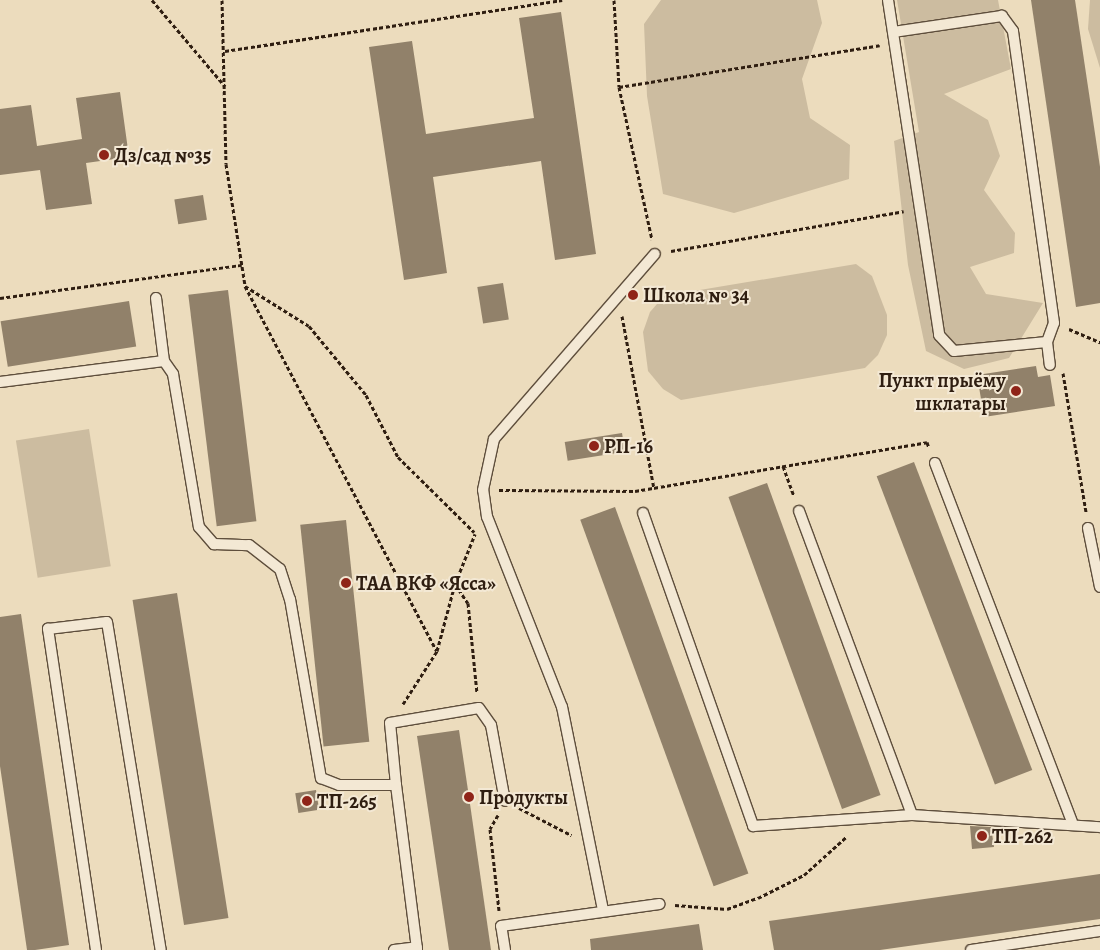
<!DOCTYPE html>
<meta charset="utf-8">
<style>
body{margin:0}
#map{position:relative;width:1100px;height:950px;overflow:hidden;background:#ecdcbd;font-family:Alegreya,serif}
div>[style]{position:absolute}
.green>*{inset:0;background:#ccbca0;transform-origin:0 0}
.building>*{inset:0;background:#91816a;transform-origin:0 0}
.path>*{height:3px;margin-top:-1.5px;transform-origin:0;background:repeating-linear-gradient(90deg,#2f1e11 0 4px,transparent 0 6.5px)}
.roads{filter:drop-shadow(1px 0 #5e4e3c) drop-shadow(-1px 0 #5e4e3c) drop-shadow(0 1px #5e4e3c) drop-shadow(0 -1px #5e4e3c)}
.service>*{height:10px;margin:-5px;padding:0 5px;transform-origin:5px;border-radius:5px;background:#f3e8d4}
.dots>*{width:14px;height:14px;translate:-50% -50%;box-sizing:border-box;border:2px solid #f3e8d4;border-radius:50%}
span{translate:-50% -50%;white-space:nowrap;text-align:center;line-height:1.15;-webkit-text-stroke:4px #f3e8d4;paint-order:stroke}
.poi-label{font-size:20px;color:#2f1e11;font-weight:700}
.left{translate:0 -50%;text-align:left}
.right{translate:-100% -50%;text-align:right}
</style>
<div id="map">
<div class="green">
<i style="clip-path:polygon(661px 0,817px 0,822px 23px,802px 79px,810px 118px,850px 145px,849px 179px,734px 213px,663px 194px,647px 96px,644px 24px)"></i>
<i style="clip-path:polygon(897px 0,998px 0,1011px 69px,944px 94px,988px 120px,1000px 156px,984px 190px,1015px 233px,1014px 253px,970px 267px,986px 294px,1043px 303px,1009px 358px,964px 369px,926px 351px,908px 265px,894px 141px,919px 132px)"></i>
<i style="clip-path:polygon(1090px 0,1100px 0,1100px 68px,1088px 29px)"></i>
<i style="clip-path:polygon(856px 264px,872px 276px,887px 315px,887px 335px,878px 355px,865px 368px,681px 400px,663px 389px,648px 371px,643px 332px,650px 312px,664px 296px)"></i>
<i style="left:89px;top:429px;width:139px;height:74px;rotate:81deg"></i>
</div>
<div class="building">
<i style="clip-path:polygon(1031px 0,1075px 0,1100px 167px,1100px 303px,1076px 307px)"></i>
<i style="clip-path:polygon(561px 12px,596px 254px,555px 260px,541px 161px,433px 177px,447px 273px,404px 280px,369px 47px,412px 41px,426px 134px,534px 118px,519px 18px)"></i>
<i style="clip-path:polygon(120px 92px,129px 157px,86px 163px,92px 204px,46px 210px,40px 170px,0 175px,0 109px,31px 105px,37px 146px,82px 139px,76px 98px)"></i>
<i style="left:203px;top:195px;width:25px;height:29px;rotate:81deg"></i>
<i style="left:503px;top:283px;width:37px;height:26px;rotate:81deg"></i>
<i style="left:228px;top:290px;width:233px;height:40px;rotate:83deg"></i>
<i style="left:129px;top:301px;width:46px;height:130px;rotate:81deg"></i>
<i style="clip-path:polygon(1036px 366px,1038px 377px,1050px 375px,1055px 406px,984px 417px,977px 375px)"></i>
<i style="left:622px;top:433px;width:19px;height:58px;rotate:81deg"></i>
<i style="left:914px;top:462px;width:330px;height:40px;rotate:69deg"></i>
<i style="left:767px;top:483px;width:332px;height:41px;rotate:70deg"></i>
<i style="left:615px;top:507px;width:390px;height:37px;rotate:70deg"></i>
<i style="left:346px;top:520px;width:223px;height:46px;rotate:84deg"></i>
<i style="left:177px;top:593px;width:329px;height:45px;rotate:81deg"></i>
<i style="clip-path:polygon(21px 614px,69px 945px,35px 950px,27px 950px,0 766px,0 617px)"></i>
<i style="clip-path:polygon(459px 730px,469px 797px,491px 950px,449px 950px,417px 736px)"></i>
<i style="left:316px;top:790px;width:20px;height:21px;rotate:81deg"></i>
<i style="clip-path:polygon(970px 826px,991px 827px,994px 847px,972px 849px)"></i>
<i style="clip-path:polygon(1100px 874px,1100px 919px,880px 950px,774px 950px,769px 921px)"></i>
<i style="clip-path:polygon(699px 924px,703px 950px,591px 950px,590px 939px)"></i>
</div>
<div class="path">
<i style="left:152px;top:0;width:113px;rotate:49.7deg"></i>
<i style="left:222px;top:0;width:164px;rotate:88.6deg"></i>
<i style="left:226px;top:164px;width:123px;rotate:81.1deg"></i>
<i style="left:245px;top:286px;width:75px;rotate:32deg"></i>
<i style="left:309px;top:326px;width:89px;rotate:50.4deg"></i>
<i style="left:366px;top:395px;width:70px;rotate:62.7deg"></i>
<i style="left:398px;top:457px;width:107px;rotate:44.6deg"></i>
<i style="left:614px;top:0;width:87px;rotate:86.7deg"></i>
<i style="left:619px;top:87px;width:156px;rotate:77.8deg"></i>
<i style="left:225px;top:51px;width:341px;rotate:-8.6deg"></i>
<i style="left:619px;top:87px;width:264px;rotate:-9.1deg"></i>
<i style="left:671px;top:251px;width:236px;rotate:-9.7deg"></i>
<i style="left:245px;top:286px;width:412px;rotate:62.3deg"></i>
<i style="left:0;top:298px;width:244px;rotate:-7.8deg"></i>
<i style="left:622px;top:316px;width:175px;rotate:79.5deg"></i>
<i style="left:1069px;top:329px;width:34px;rotate:23deg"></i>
<i style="left:1063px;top:373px;width:141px;rotate:80.6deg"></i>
<i style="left:783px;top:466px;width:32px;rotate:70deg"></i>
<i style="left:499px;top:490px;width:136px;rotate:0.4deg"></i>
<i style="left:635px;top:491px;width:296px;rotate:-9.5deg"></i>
<i style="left:927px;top:442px;width:6px;rotate:72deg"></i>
<i style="left:455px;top:584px;width:23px;rotate:56deg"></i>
<i style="left:468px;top:603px;width:90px;rotate:84.3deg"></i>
<i style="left:403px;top:704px;width:63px;rotate:-57.3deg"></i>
<i style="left:437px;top:651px;width:69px;rotate:-75deg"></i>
<i style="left:455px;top:584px;width:54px;rotate:-68.2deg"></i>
<i style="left:519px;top:808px;width:59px;rotate:27.4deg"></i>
<i style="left:498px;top:815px;width:16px;rotate:120deg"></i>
<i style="left:490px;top:829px;width:82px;rotate:83.7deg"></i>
<i style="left:675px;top:905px;width:52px;rotate:4.4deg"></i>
<i style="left:727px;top:909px;width:33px;rotate:-20deg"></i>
<i style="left:758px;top:898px;width:51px;rotate:-26.6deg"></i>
<i style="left:804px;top:875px;width:57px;rotate:-42.1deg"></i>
</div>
<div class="roads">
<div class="service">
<i style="left:888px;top:0;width:339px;rotate:81.3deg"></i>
<i style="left:939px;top:335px;width:22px;rotate:47deg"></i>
<i style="left:954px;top:351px;width:93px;rotate:-5.5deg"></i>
<i style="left:1047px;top:342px;width:20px;rotate:-70deg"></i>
<i style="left:1054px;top:323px;width:295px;rotate:-98deg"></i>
<i style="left:1013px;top:31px;width:19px;rotate:-126deg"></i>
<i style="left:1002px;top:16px;width:110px;rotate:171.6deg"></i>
<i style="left:156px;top:298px;width:64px;rotate:82.8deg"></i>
<i style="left:1047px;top:342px;width:23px;rotate:83deg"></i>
<i style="left:0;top:382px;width:165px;rotate:-7.3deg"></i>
<i style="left:164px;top:361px;width:16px;rotate:55deg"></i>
<i style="left:173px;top:374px;width:155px;rotate:80.4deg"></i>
<i style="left:199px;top:527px;width:23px;rotate:49deg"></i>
<i style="left:214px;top:544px;width:35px;rotate:2deg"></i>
<i style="left:249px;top:545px;width:39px;rotate:38deg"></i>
<i style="left:280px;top:569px;width:32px;rotate:72deg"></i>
<i style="left:290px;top:599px;width:182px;rotate:80.2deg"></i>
<i style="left:321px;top:778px;width:19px;rotate:21deg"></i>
<i style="left:339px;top:785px;width:57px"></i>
<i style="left:396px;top:785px;width:166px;rotate:82.7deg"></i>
<i style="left:935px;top:463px;width:384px;rotate:69.1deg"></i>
<i style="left:799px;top:511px;width:324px;rotate:69.6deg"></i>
<i style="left:643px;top:513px;width:332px;rotate:70.6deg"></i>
<i style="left:753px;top:826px;width:159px;rotate:-4deg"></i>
<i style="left:912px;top:815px;width:188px;rotate:3.7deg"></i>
<i style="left:1088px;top:528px;width:60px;rotate:78.5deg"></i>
<i style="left:396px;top:785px;width:62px;rotate:-95.5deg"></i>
<i style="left:390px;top:723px;width:90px;rotate:-9.6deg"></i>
<i style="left:479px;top:708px;width:21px;rotate:55deg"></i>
<i style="left:491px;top:725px;width:77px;rotate:79.6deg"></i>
<i style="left:603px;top:910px;width:207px;rotate:-101.4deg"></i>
<i style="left:562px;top:707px;width:204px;rotate:-111.5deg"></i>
<i style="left:487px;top:517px;width:27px;rotate:-98deg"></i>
<i style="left:483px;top:490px;width:52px;rotate:-77.8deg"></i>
<i style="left:494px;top:439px;width:245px;rotate:-49deg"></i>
<i style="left:96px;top:950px;width:325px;rotate:-98.5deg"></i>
<i style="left:48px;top:629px;width:59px;rotate:-6.8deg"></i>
<i style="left:107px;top:622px;width:332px;rotate:80.7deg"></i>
<i style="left:394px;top:950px;width:23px;rotate:-7deg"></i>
<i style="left:505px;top:950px;width:24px;rotate:-99deg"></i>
<i style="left:501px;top:926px;width:160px;rotate:-7.9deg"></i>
<i style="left:971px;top:950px;width:130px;rotate:-8.4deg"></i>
</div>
</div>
<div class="dots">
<i style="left:104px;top:155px;background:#8f2418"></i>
<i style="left:633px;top:295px;background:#8f2418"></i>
<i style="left:1016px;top:391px;background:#8f2418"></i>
<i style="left:594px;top:446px;background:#8f2418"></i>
<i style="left:346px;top:583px;background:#8f2418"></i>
<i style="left:469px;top:797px;background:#8f2418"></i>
<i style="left:307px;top:801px;background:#8f2418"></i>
<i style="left:982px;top:836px;background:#8f2418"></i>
</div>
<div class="poi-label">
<span class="left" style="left:114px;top:155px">Дз/сад №35</span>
<span class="left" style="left:643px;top:295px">Школа № 34</span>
<span class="right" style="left:1006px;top:392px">Пункт прыёму<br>шклатары</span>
<span class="left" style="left:604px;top:446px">РП-16</span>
<span class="left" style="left:356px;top:583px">ТАА ВКФ «Ясса»</span>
<span class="left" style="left:479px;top:797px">Продукты</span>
<span class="left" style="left:317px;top:801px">ТП-265</span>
<span class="left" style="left:992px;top:836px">ТП-262</span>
</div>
</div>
